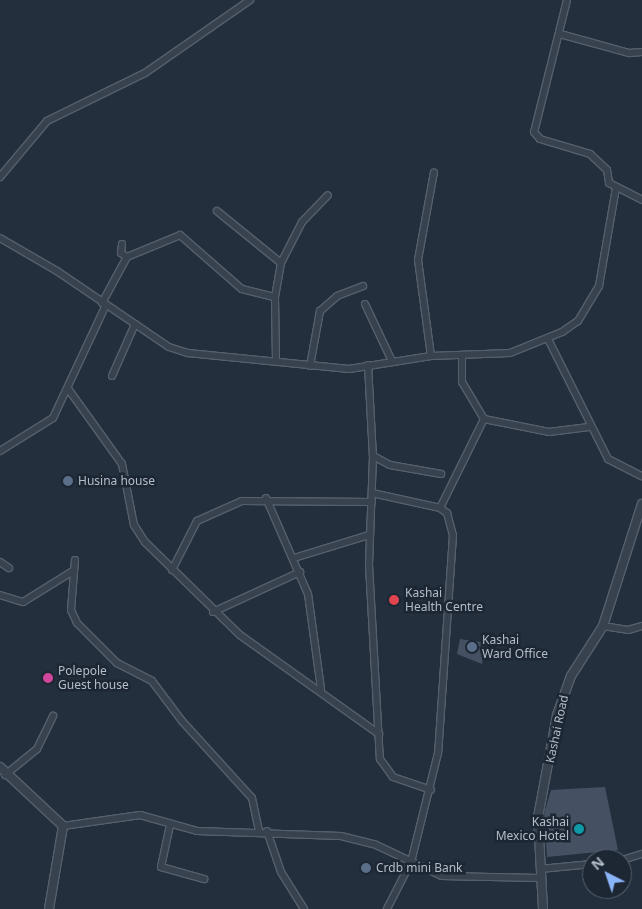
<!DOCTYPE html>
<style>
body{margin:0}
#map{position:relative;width:642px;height:909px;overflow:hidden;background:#242f3e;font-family:"Noto Sans",sans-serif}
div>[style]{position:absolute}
.building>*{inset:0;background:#455162}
.roads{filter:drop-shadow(1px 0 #565f6c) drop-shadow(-1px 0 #565f6c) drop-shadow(0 1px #565f6c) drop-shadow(0 -1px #565f6c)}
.minor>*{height:6px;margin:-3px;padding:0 3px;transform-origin:3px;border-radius:3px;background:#38414e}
.tertiary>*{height:8px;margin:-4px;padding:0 4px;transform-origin:4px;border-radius:4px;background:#38414e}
.dots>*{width:14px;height:14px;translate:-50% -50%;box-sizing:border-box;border:2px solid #1d2633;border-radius:50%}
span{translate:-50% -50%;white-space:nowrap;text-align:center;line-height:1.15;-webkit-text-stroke:5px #1d2633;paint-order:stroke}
.poi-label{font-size:12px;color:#b4bcc9}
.left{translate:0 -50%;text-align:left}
.right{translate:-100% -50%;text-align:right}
.street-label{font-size:12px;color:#b4bcc9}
.north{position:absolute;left:582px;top:849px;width:50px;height:50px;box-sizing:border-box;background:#1d2633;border:1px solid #59626f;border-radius:50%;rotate:319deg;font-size:14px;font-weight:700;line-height:20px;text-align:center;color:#b4bcc9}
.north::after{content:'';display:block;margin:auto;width:18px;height:22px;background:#8ab4f8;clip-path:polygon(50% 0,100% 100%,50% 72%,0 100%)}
</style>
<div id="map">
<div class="building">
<i style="clip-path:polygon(460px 639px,486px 643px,482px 664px,457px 654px)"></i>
<i style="clip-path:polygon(605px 787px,618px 850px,547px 857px,544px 814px,551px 790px)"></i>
</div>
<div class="roads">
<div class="minor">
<i style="left:567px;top:0;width:136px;rotate:104deg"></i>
<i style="left:534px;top:132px;width:9px;rotate:49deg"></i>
<i style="left:540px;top:139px;width:52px;rotate:16.7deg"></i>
<i style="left:590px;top:154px;width:23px;rotate:43deg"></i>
<i style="left:607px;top:170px;width:13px;rotate:81deg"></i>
<i style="left:609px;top:183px;width:37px;rotate:27deg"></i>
<i style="left:560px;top:34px;width:72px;rotate:15.4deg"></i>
<i style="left:629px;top:53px;width:13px;rotate:-4deg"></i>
<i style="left:0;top:177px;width:73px;rotate:-50deg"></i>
<i style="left:47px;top:121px;width:109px;rotate:-26.1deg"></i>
<i style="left:145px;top:73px;width:128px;rotate:-34.8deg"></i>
<i style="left:217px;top:211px;width:82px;rotate:39.1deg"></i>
<i style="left:0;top:238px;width:66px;rotate:30.1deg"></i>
<i style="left:57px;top:271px;width:135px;rotate:34.2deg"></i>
<i style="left:169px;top:347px;width:20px;rotate:18deg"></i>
<i style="left:188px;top:353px;width:162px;rotate:5.7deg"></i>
<i style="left:349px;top:369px;width:83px;rotate:-9deg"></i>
<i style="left:431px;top:356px;width:79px;rotate:-2.2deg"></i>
<i style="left:510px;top:353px;width:56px;rotate:-22deg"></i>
<i style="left:562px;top:332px;width:19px;rotate:-35deg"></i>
<i style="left:578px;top:321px;width:41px;rotate:-59deg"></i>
<i style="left:599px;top:286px;width:99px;rotate:-80.2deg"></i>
<i style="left:122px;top:244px;width:9px;rotate:96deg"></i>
<i style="left:121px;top:253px;width:7px;rotate:34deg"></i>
<i style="left:127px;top:257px;width:57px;rotate:-22.5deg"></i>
<i style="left:180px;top:235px;width:82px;rotate:41.1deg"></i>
<i style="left:242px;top:289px;width:34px;rotate:14deg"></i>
<i style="left:102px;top:303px;width:52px;rotate:-61.5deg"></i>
<i style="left:365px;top:304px;width:63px;rotate:64.7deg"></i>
<i style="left:549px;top:341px;width:132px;rotate:63.4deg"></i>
<i style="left:608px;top:459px;width:38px;rotate:27deg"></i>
<i style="left:431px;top:356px;width:97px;rotate:-97.7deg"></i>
<i style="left:418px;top:260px;width:89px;rotate:-79.7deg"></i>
<i style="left:276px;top:361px;width:64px;rotate:-90.9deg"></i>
<i style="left:275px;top:297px;width:35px;rotate:-80deg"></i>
<i style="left:281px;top:263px;width:46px;rotate:-62.9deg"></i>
<i style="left:302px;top:222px;width:37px;rotate:-46deg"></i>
<i style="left:368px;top:365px;width:91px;rotate:86.9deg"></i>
<i style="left:373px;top:456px;width:109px;rotate:92.1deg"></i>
<i style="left:369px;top:565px;width:194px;rotate:86.8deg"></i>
<i style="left:380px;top:759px;width:22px;rotate:54deg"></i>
<i style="left:393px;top:777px;width:40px;rotate:18.9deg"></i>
<i style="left:310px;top:366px;width:56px;rotate:-79.7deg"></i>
<i style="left:320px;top:311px;width:23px;rotate:-41deg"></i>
<i style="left:337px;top:296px;width:28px;rotate:-21deg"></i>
<i style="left:112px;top:376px;width:57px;rotate:-66.1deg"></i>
<i style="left:69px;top:390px;width:91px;rotate:54.4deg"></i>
<i style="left:122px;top:464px;width:62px;rotate:78.9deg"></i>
<i style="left:134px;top:525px;width:20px;rotate:57deg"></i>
<i style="left:145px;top:542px;width:133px;rotate:44.4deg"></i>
<i style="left:240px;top:635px;width:171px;rotate:35.5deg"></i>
<i style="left:484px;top:419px;width:66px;rotate:11.3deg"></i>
<i style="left:549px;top:432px;width:40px;rotate:-7.1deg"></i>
<i style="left:0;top:451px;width:62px;rotate:-31.9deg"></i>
<i style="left:53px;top:418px;width:125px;rotate:-64.9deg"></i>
<i style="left:373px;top:456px;width:19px;rotate:28deg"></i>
<i style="left:390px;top:465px;width:52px;rotate:10deg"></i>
<i style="left:372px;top:493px;width:70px;rotate:12.4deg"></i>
<i style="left:440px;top:508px;width:9px;rotate:36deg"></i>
<i style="left:447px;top:513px;width:23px;rotate:75deg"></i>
<i style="left:453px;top:535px;width:219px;rotate:93.9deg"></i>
<i style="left:438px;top:753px;width:112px;rotate:103.9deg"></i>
<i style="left:411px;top:862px;width:53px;rotate:117.1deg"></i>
<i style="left:266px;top:498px;width:105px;rotate:66.4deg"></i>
<i style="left:308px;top:594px;width:96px;rotate:82.2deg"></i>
<i style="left:440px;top:508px;width:99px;rotate:-63.7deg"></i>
<i style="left:484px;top:419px;width:43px;rotate:-120.7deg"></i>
<i style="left:462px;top:382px;width:26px;rotate:-90deg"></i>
<i style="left:294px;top:558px;width:78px;rotate:-17deg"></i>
<i style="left:75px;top:560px;width:50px;rotate:94.6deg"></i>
<i style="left:71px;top:610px;width:14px;rotate:65deg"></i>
<i style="left:77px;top:623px;width:57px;rotate:45deg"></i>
<i style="left:117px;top:663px;width:39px;rotate:27deg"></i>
<i style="left:152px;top:681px;width:50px;rotate:53.1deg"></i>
<i style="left:182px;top:721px;width:104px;rotate:47.7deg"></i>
<i style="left:252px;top:798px;width:34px;rotate:78deg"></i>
<i style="left:0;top:562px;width:11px;rotate:34deg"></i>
<i style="left:172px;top:570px;width:55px;rotate:-63deg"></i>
<i style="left:197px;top:521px;width:49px;rotate:-24deg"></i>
<i style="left:242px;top:501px;width:130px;rotate:0.4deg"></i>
<i style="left:0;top:595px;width:24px;rotate:17deg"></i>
<i style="left:23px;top:602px;width:59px;rotate:-31.8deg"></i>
<i style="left:213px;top:612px;width:96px;rotate:-24.7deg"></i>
<i style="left:603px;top:626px;width:25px;rotate:9deg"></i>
<i style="left:628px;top:630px;width:15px;rotate:-16deg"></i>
<i style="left:5px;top:775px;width:41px;rotate:-39.1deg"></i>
<i style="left:37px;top:749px;width:37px;rotate:-64deg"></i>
<i style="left:170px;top:825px;width:43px;rotate:102.1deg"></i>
<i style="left:161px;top:867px;width:45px;rotate:15.6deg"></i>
<i style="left:63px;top:826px;width:78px;rotate:-8.1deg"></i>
<i style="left:140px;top:815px;width:59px;rotate:15.7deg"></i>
<i style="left:197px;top:831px;width:144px;rotate:2deg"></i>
<i style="left:341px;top:836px;width:34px;rotate:14deg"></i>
<i style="left:374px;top:844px;width:75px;rotate:25.2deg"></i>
<i style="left:442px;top:876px;width:98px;rotate:1.2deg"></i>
<i style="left:267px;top:831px;width:43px;rotate:71.1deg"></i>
<i style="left:281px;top:872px;width:44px;rotate:58.1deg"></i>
<i style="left:622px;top:860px;width:21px;rotate:-17deg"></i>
<i style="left:540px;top:869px;width:52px;rotate:-5.5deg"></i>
</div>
<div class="tertiary">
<i style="left:0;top:767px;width:86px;rotate:43.1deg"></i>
<i style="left:63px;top:826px;width:84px;rotate:99.6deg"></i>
<i style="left:543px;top:909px;width:92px;rotate:-93.1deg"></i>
<i style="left:538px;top:817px;width:104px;rotate:-79.4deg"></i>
<i style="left:557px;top:715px;width:41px;rotate:-70.3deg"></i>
<i style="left:571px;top:676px;width:59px;rotate:-57.4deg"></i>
<i style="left:603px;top:626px;width:128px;rotate:-72.3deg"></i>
</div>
</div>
<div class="dots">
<i style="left:68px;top:481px;background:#5c6f8a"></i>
<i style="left:394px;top:600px;background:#e0444e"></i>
<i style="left:472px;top:647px;background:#5c6f8a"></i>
<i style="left:48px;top:678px;background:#d1479c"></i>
<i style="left:579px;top:829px;background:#0f9aa8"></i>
<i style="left:366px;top:868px;background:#5c6f8a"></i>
</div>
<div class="poi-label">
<span class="left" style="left:78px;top:481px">Husina house</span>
<span class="left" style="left:405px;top:600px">Kashai<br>Health Centre</span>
<span class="left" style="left:482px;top:647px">Kashai<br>Ward Office</span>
<span class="left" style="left:58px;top:678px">Polepole<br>Guest house</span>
<span class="right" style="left:569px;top:829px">Kashai<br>Mexico Hotel</span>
<span class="left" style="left:376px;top:868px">Crdb mini Bank</span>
</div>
<div class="street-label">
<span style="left:557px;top:729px;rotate:-78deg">Kashai Road</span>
</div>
<div class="north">N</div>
</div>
